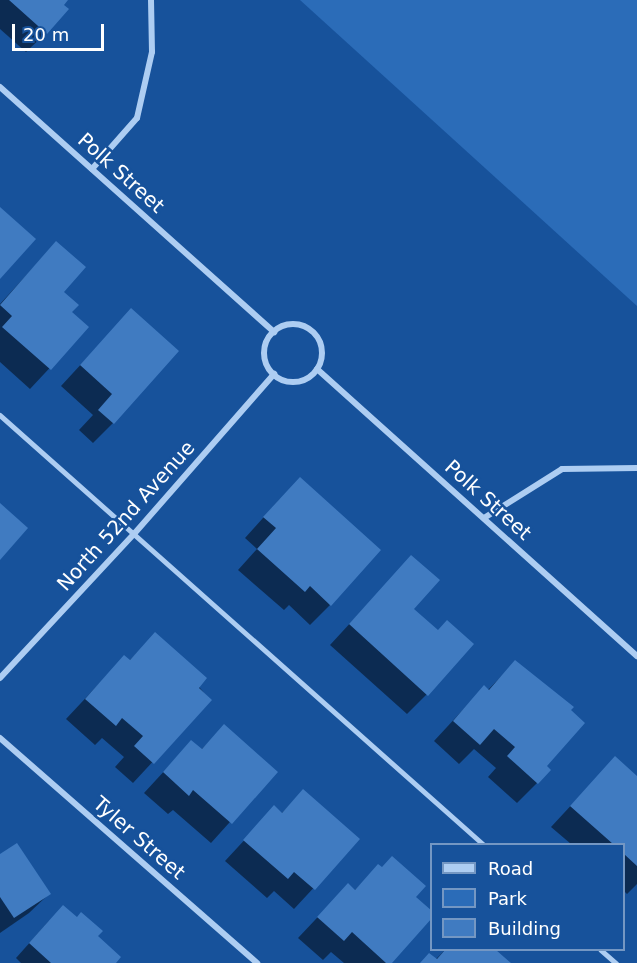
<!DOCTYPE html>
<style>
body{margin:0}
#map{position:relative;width:637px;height:963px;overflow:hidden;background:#17529b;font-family:"DejaVu Sans",sans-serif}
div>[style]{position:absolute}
.green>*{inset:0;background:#2b6cb8}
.shadow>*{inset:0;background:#0007}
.building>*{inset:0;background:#407bc1}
.lane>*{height:4.5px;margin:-2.25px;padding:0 2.25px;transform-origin:2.25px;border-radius:2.25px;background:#adcdf2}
.street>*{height:6px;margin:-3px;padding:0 3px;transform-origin:3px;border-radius:3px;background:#adcdf2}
.street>.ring{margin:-3px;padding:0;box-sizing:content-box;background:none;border:6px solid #adcdf2;border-radius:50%}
span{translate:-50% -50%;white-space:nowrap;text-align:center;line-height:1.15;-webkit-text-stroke:5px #17529b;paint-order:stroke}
.street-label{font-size:20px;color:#fff}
.legend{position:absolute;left:430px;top:843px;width:195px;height:108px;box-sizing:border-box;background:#17529b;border:2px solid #7497c3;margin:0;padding:8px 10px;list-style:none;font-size:18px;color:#fff}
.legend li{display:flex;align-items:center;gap:12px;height:30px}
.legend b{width:30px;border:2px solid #7497c3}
.scale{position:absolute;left:12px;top:24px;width:92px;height:27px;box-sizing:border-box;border:3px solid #fff;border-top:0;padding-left:8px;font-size:18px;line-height:21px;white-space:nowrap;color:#fff;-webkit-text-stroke:4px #17529b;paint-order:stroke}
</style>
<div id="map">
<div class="green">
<i style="clip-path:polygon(300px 0,637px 0,637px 306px)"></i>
</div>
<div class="shadow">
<i style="clip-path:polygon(0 0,66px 0,46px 33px,26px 52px,0 29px)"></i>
<i style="clip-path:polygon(56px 243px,62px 292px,70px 312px,87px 328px,30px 389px,0 362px,0 304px)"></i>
<i style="clip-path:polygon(131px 310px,113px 423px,93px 443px,79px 430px,93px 415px,61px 386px)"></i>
<i style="clip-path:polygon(280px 499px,330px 605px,310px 625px,289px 605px,284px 610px,238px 570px,257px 549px,245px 538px)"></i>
<i style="clip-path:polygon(411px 557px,412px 609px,427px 694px,407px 714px,330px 645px)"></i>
<i style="clip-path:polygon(155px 634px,210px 700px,133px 783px,115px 767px,124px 757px,102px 738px,95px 745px,66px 719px,124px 657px,129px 661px)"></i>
<i style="clip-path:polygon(515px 662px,568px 711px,537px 783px,517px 803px,488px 777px,496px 768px,474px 749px,459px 764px,434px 741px,484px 687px,487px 691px)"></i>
<i style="clip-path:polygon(224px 726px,275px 772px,211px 843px,173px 810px,168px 814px,144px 793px,191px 742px,201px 750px)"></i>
<i style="clip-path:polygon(615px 758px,637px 778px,637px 884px,627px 894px,624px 891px,624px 844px,571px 844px,551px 827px)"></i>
<i style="clip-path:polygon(303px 791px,358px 840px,294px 909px,274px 891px,267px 898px,225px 861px,274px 808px,281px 814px)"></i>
<i style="clip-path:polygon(0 856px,49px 894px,29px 913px,0 933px)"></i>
<i style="clip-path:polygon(378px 866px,414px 897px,390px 963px,344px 963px,331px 952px,323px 960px,298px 938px,348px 885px,354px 891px)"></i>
<i style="clip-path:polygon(49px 921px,96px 936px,114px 963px,21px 963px,16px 958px)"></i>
<i style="clip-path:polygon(445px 950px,494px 950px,509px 963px,421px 963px,435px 960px)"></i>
</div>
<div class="building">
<i style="clip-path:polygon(9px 0,68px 0,64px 5px,69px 9px,47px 34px)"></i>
<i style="clip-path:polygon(0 207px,36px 239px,0 279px)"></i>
<i style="clip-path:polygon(56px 241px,86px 267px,64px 292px,79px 305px,72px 312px,89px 327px,51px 370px,2px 327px,12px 316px,0 305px)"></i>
<i style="clip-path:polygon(131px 308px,179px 351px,114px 424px,98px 410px,112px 394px,80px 365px)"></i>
<i style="clip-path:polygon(300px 477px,381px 550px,331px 606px,310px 586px,305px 592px,257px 549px,276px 528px,263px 517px)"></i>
<i style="clip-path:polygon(0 503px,28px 528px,0 560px)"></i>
<i style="clip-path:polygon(411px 555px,440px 580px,414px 609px,438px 630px,447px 620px,474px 644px,428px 696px,349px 624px)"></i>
<i style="clip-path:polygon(155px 632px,207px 678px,199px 688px,212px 700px,154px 764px,134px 746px,143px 736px,122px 718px,116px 726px,85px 699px,124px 655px,130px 660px)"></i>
<i style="clip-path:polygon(515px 660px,574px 707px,571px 710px,585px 723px,547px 766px,551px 770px,538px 784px,507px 756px,515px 747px,494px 729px,480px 745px,453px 721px,484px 685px,489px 690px)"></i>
<i style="clip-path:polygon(224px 724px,278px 772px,232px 824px,193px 790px,189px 796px,163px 772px,191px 740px,202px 749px)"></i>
<i style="clip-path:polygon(615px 756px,637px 776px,637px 866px,624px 854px,624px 844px,613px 844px,570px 806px)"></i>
<i style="clip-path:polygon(303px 789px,360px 839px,315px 890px,294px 872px,288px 879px,243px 840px,274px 805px,282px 813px)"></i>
<i style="clip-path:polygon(17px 843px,51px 894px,14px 918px,0 897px,0 854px)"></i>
<i style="clip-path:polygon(392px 856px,426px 886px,416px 897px,432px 911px,432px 918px,392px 963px,386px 963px,352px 932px,344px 941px,317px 917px,348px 883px,355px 890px,378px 864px,382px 867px)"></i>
<i style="clip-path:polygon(63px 905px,77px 917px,81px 912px,103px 931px,98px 936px,121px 957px,116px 963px,51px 963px,29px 943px)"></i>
<i style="clip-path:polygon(445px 950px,496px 950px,511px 963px,420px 963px,429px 953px,437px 959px)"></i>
</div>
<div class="lane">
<i style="left:0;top:415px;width:646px;rotate:41.61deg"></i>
<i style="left:601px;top:950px;width:20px;rotate:41deg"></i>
</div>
<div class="street">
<i style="left:0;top:87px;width:368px;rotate:41.8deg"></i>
<i style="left:92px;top:169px;width:68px;rotate:-48.6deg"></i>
<i style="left:137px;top:118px;width:68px;rotate:-77.2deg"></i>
<i style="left:152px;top:52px;width:52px;rotate:-91.1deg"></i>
<i class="ring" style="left:264px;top:324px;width:52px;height:52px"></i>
<i style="left:317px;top:369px;width:430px;rotate:41.9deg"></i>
<i style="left:484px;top:518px;width:92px;rotate:-32.1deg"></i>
<i style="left:562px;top:469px;width:75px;rotate:-0.8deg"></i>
<i style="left:0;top:678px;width:197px;rotate:-47.1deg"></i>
<i style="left:134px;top:534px;width:213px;rotate:-48.8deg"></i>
<i style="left:0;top:738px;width:342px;rotate:41.2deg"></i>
</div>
<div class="street-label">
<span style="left:121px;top:173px;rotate:42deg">Polk Street</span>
<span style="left:488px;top:500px;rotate:42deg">Polk Street</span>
<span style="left:126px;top:516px;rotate:-48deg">North 52nd Avenue</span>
<span style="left:139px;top:838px;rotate:41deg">Tyler Street</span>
</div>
<ul class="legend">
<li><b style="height:8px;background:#adcdf2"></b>Road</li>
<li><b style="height:16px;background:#2b6cb8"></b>Park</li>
<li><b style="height:16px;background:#407bc1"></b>Building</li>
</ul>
<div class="scale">20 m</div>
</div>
